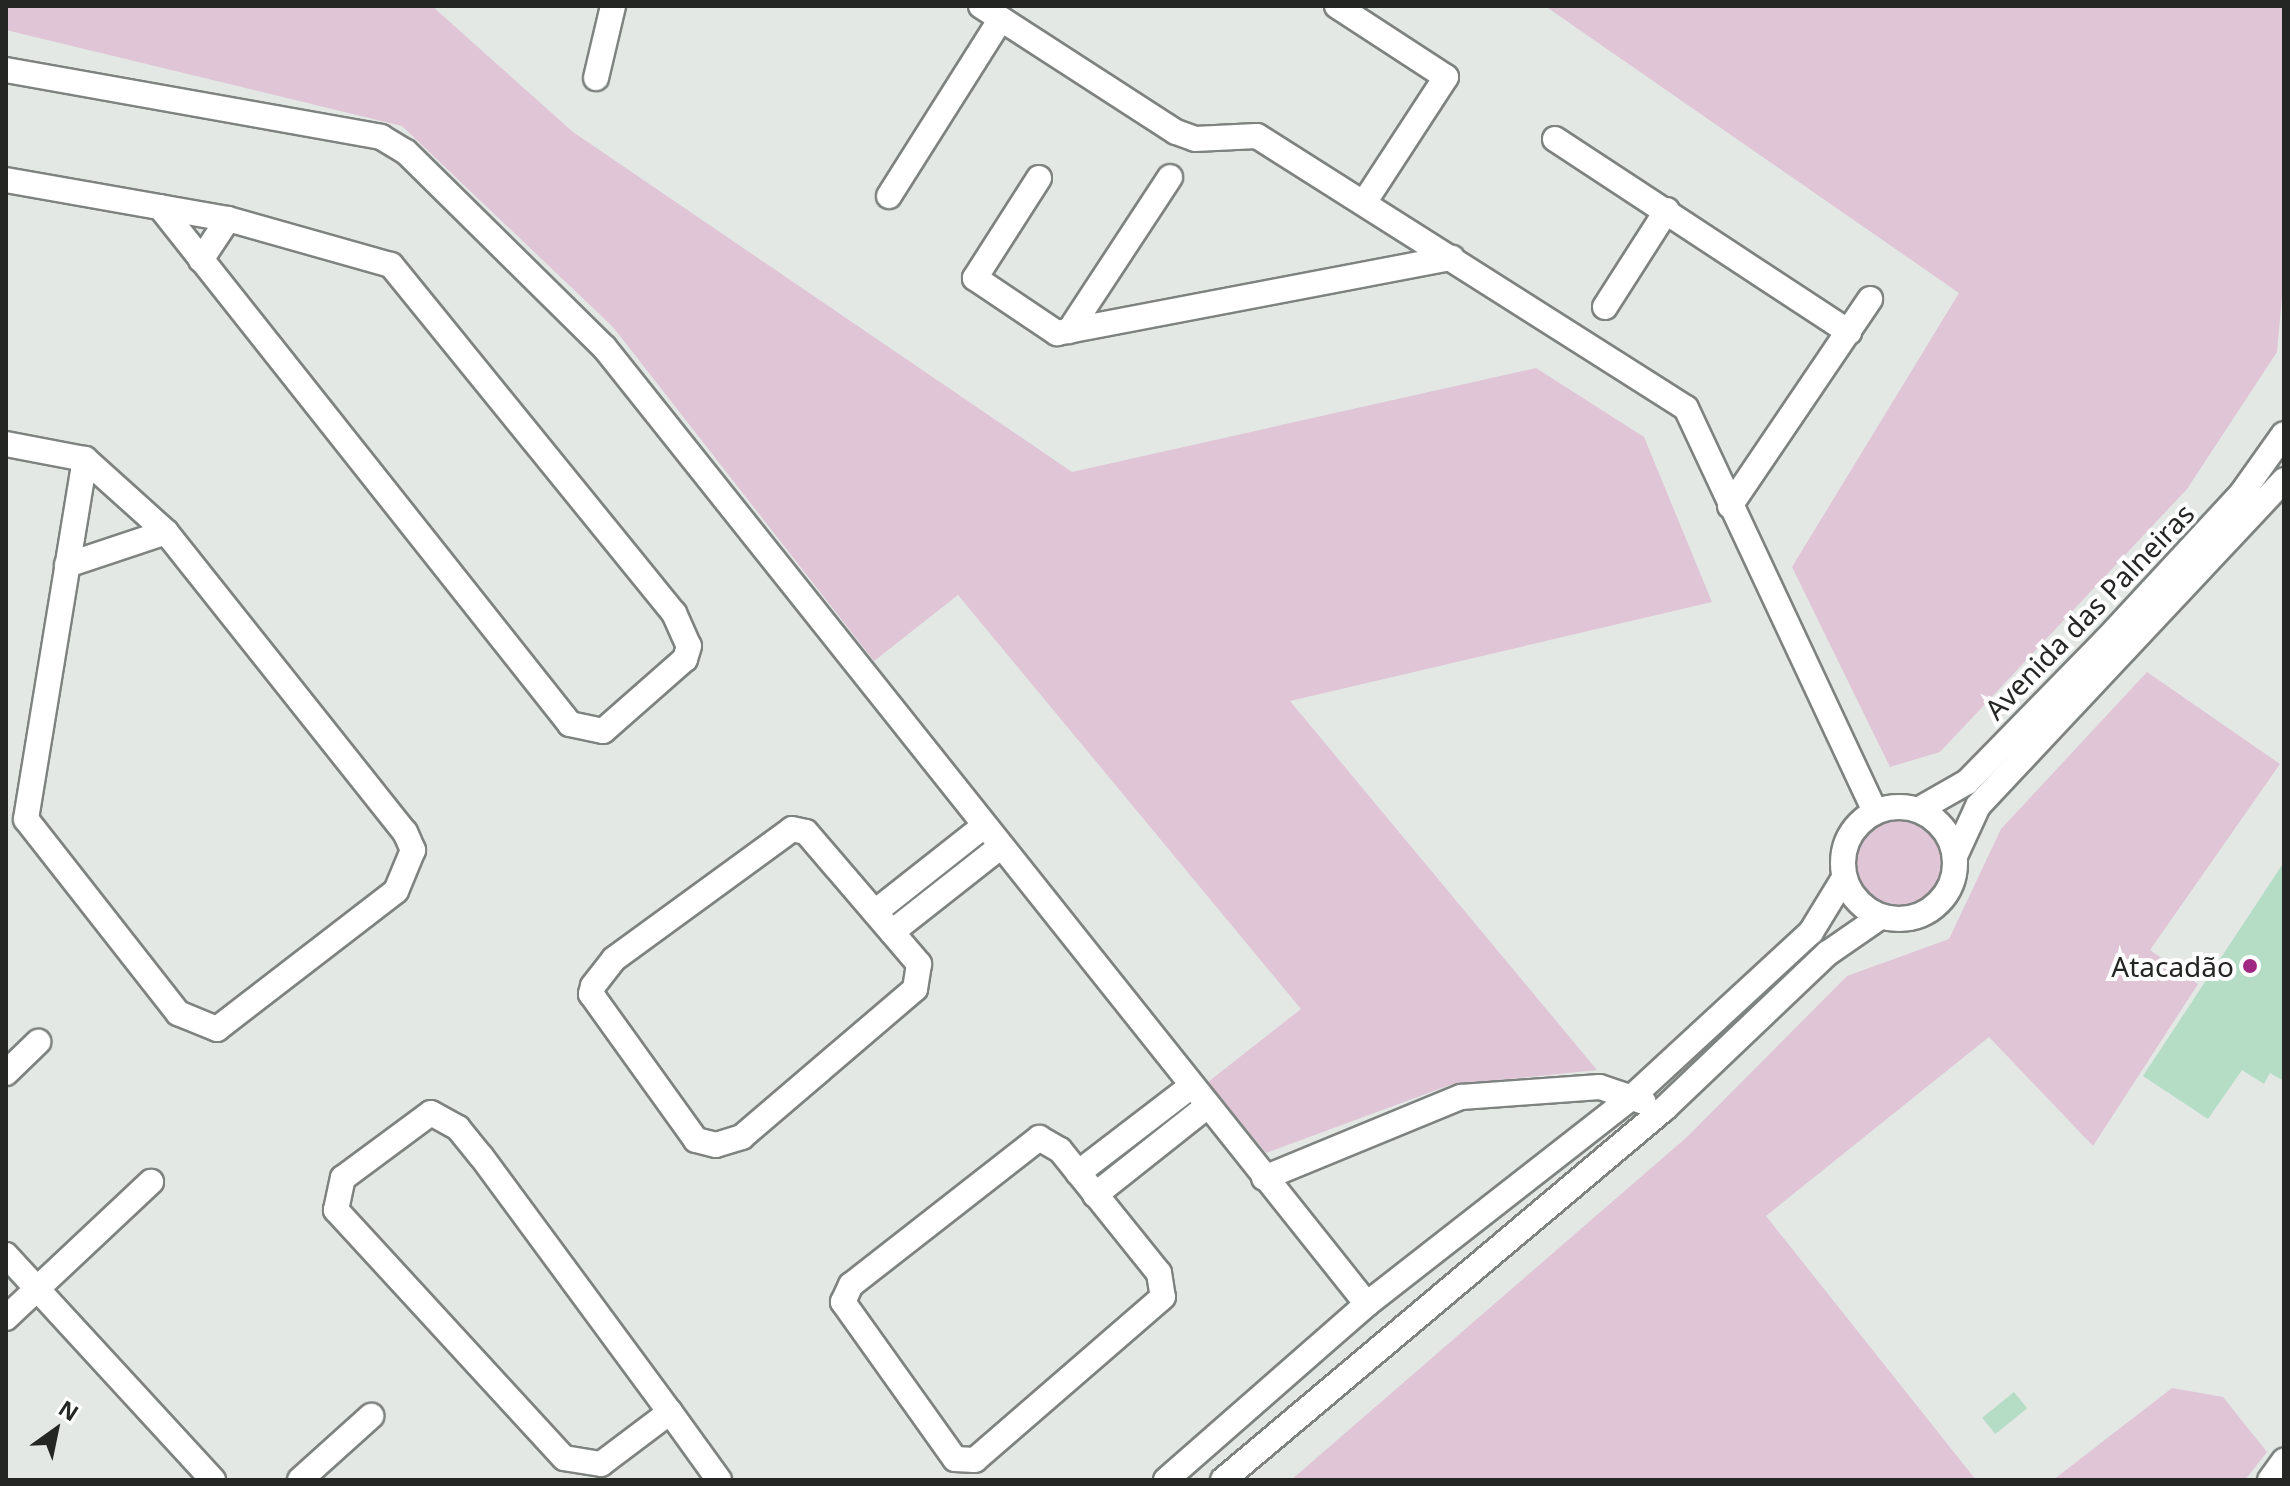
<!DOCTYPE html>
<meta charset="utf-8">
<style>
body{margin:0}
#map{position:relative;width:2290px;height:1486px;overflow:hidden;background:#e3e8e5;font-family:"Noto Sans",sans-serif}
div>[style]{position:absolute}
.green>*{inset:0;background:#dfc5d6}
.round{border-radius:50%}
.building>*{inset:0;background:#b5ddc5;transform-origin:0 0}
.roads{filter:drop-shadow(2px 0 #7e8380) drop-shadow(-2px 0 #7e8380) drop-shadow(0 2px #7e8380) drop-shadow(0 -2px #7e8380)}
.minor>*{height:24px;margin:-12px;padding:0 12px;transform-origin:12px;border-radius:12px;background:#fff}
.minor>.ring{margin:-12px;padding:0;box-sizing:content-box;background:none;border:24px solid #fff;border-radius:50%}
.dots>*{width:22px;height:22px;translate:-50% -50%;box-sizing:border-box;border:4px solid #fff;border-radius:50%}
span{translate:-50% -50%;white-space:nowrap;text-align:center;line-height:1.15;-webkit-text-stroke:8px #fff;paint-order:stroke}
.street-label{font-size:28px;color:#242624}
.poi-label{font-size:28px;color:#242624}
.right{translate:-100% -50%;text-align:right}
.frame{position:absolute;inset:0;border:8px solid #242624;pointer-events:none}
.north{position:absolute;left:16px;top:1390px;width:80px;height:80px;-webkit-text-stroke:6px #fff;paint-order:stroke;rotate:33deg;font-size:22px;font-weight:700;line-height:32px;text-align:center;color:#242624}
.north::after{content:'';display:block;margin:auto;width:28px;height:36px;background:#242624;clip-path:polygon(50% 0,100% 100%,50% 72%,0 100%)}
</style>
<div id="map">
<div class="green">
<i style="clip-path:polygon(6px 6px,432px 6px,573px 132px,1072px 472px,1536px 368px,1644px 437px,1712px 602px,1290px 701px,1597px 1070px,1450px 1085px,1266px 1153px,1208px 1082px,1301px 1009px,958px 595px,874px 661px,613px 327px,402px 126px,6px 30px)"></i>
<i style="clip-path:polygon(1545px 6px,2284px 6px,2284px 274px,2277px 352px,2187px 489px,1940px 752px,1890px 767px,1792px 567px,1959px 293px)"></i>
<i style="clip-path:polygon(2147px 672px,2280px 764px,2150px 950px,2198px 984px,2093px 1146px,1989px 1037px,1766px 1216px,1976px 1480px,1291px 1480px,1687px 1137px,1847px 976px,1949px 939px,2001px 829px)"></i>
<i class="round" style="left:1852px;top:816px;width:94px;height:94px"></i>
<i style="clip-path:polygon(2172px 1388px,2223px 1397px,2267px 1452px,2245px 1480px,2053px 1480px)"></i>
</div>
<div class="building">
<i style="clip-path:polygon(2284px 862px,2284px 1081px,2270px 1073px,2264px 1084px,2242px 1070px,2208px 1119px,2143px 1076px)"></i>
<i style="left:2014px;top:1392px;width:21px;height:41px;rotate:51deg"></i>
</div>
<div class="roads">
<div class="minor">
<i style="left:981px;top:6px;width:232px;rotate:32.9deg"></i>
<i style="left:1176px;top:132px;width:20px;rotate:20deg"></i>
<i style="left:1195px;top:139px;width:62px;rotate:-2.8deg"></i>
<i style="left:1257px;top:136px;width:508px;rotate:32.38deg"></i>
<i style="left:1686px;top:408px;width:445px;rotate:64.9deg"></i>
<i style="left:1337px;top:6px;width:130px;rotate:33.1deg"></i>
<i style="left:1446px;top:77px;width:150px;rotate:123.1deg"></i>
<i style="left:6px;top:70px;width:381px;rotate:10.1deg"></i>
<i style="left:381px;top:137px;width:29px;rotate:31deg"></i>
<i style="left:406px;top:152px;width:278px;rotate:44.6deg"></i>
<i style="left:604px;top:347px;width:1224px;rotate:51.44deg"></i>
<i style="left:596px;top:78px;width:74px;rotate:-76.7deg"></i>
<i style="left:1555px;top:139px;width:352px;rotate:33.3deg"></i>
<i style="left:1039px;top:178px;width:119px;rotate:122.6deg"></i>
<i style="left:975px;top:278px;width:99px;rotate:33.9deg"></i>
<i style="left:1057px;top:333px;width:402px;rotate:-10.8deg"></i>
<i style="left:6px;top:180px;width:225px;rotate:10deg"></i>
<i style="left:228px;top:219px;width:169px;rotate:15.8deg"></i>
<i style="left:391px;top:265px;width:449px;rotate:50.9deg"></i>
<i style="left:674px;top:613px;width:36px;rotate:66deg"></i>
<i style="left:689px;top:646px;width:14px;rotate:107deg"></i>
<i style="left:685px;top:659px;width:109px;rotate:138.7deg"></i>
<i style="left:603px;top:731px;width:34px;rotate:-168deg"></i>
<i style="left:570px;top:724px;width:660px;rotate:-128.42deg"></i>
<i style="left:889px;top:196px;width:209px;rotate:-57.7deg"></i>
<i style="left:201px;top:260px;width:49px;rotate:-56.6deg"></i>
<i style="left:1605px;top:307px;width:115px;rotate:-57.4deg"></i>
<i style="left:1069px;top:331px;width:184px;rotate:-56.7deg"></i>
<i style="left:6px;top:444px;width:80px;rotate:10.8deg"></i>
<i style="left:85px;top:459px;width:109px;rotate:42deg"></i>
<i style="left:166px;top:532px;width:384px;rotate:51.5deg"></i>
<i style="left:405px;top:832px;width:20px;rotate:66deg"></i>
<i style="left:413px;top:850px;width:44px;rotate:112.5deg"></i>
<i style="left:396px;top:891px;width:226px;rotate:142.4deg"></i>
<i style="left:217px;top:1029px;width:42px;rotate:-157.7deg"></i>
<i style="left:178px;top:1013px;width:246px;rotate:-128.1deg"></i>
<i style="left:26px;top:819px;width:365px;rotate:-80.7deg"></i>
<i style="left:1730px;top:506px;width:250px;rotate:-55.9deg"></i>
<i style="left:67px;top:565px;width:104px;rotate:-18.4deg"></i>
<i class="ring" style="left:1843px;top:807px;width:88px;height:88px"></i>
<i style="left:1918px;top:810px;width:56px;rotate:-29.7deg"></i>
<i style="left:1967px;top:782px;width:199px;rotate:-45.6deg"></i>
<i style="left:2106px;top:640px;width:200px;rotate:-47.2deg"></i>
<i style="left:2242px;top:493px;width:72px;rotate:-54.6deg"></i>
<i style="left:792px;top:829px;width:14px;rotate:12deg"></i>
<i style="left:806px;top:832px;width:174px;rotate:49.4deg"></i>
<i style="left:919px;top:964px;width:25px;rotate:99deg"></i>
<i style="left:915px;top:989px;width:228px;rotate:139.5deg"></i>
<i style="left:742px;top:1137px;width:27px;rotate:163deg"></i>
<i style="left:716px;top:1145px;width:21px;rotate:-166deg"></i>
<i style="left:696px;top:1140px;width:180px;rotate:-125.7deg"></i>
<i style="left:591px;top:994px;width:8px;rotate:-76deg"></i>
<i style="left:593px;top:986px;width:34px;rotate:-52deg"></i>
<i style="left:614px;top:959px;width:220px;rotate:-36.1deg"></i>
<i style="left:1955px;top:856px;width:55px;rotate:-65.3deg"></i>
<i style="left:1978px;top:806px;width:447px;rotate:-46.8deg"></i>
<i style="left:875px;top:912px;width:139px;rotate:-38.3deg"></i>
<i style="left:892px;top:932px;width:137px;rotate:-38.2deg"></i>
<i style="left:6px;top:1073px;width:45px;rotate:-44.1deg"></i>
<i style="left:431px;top:1113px;width:31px;rotate:29deg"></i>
<i style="left:458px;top:1128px;width:36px;rotate:51deg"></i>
<i style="left:481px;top:1156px;width:318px;rotate:53.6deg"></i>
<i style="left:670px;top:1412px;width:86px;rotate:143deg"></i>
<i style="left:601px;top:1464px;width:37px;rotate:-171deg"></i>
<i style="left:564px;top:1458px;width:337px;rotate:-132.6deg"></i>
<i style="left:336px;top:1210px;width:33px;rotate:-78deg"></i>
<i style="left:343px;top:1178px;width:109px;rotate:-36.5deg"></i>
<i style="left:1039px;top:1138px;width:24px;rotate:30deg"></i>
<i style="left:1060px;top:1150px;width:158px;rotate:51.2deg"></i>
<i style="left:1159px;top:1273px;width:24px;rotate:81deg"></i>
<i style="left:1163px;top:1297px;width:249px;rotate:139.1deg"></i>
<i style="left:975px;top:1460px;width:20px;rotate:-177deg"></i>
<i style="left:955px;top:1459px;width:193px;rotate:-125.5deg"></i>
<i style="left:843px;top:1302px;width:19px;rotate:-65deg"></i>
<i style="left:851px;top:1285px;width:239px;rotate:-38deg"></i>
<i style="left:1078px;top:1173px;width:141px;rotate:-37.5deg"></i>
<i style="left:1264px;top:1178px;width:213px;rotate:-22.4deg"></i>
<i style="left:1461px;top:1097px;width:139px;rotate:-4.1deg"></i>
<i style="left:1600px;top:1087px;width:46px;rotate:18.8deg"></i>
<i style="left:1095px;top:1195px;width:142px;rotate:-38.4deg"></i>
<i style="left:6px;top:1255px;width:306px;rotate:47.4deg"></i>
<i style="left:6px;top:1318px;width:199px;rotate:-43.2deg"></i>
<i style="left:670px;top:1412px;width:84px;rotate:54.2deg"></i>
<i style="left:300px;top:1480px;width:96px;rotate:-42deg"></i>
<i style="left:1166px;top:1480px;width:267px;rotate:-41.2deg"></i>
<i style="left:1367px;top:1304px;width:335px;rotate:-38deg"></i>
<i style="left:1631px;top:1098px;width:245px;rotate:-42.7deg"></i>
<i style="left:1811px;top:932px;width:63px;rotate:-58.6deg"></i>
<i style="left:1223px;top:1480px;width:578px;rotate:-40.08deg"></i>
<i style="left:1665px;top:1108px;width:225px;rotate:-43.6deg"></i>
<i style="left:1828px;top:953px;width:63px;rotate:-34.7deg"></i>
<i style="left:2270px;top:1480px;width:24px;rotate:-54deg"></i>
</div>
</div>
<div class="dots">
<i style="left:2250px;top:966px;background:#9f2882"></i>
</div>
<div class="street-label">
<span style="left:2089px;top:611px;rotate:-46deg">Avenida das Palneiras</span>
</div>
<div class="poi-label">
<span class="right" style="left:2234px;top:966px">Atacadão</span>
</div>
<div class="frame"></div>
<div class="north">N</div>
</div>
